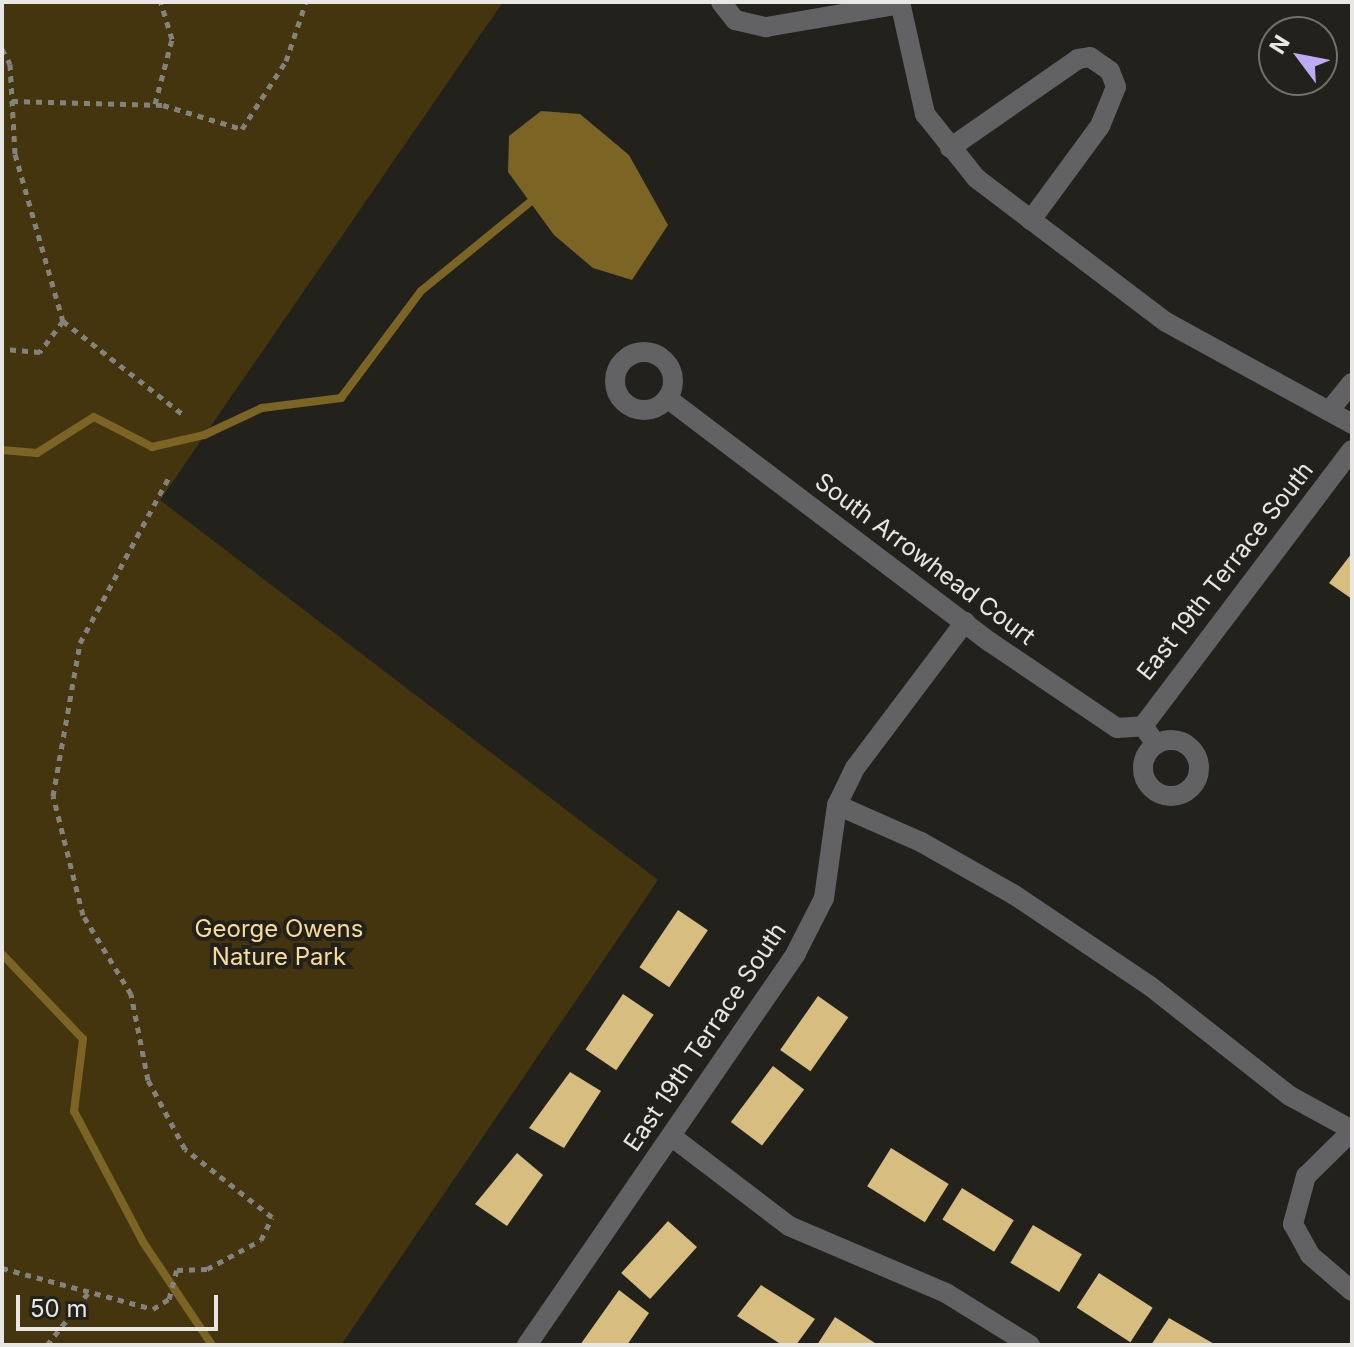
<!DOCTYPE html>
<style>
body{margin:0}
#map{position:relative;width:1354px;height:1347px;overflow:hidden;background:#23211b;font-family:Inter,sans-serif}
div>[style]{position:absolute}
.green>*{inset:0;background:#44350e}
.water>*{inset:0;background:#7c6425}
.stream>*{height:8px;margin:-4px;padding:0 4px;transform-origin:4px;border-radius:4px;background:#7c6425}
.building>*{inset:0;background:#d7bd7f;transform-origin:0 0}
.path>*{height:5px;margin-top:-2.5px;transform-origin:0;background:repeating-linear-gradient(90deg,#83827d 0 6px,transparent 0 12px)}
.minor>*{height:20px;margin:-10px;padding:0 10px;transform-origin:10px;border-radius:10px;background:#626265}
.minor>.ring{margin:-10px;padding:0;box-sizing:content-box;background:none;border:20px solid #626265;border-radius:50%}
span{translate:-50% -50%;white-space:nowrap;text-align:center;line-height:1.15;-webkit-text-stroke:8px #23211b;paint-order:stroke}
.street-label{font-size:24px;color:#e8e7e3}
.park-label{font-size:24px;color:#f9dc97}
.frame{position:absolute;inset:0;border:4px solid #e8e7e3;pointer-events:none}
.north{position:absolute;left:1258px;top:16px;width:80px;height:80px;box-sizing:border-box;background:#23211b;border:2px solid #72706b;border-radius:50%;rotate:302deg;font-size:22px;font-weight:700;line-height:32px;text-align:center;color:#e8e7e3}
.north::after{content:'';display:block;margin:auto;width:28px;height:36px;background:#bcaaf5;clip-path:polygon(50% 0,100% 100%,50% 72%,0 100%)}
.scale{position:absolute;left:16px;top:1295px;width:202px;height:36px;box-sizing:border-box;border:4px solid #e8e7e3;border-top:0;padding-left:10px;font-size:24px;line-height:28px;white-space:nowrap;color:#e8e7e3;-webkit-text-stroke:6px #23211b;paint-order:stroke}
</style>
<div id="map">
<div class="green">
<i style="clip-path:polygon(2px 2px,503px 2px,160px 500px,658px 880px,341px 1345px,2px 1345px)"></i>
</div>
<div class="water">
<i style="clip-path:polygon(541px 111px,580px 114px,629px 155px,668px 225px,632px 280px,593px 268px,554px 235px,508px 172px,509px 136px)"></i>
</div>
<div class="stream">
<i style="left:2px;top:450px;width:35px;rotate:5deg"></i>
<i style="left:37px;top:453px;width:67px;rotate:-32.3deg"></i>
<i style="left:94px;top:417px;width:65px;rotate:27.3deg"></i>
<i style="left:152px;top:447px;width:53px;rotate:-13deg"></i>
<i style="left:204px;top:435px;width:64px;rotate:-25deg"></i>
<i style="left:262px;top:408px;width:80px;rotate:-7.2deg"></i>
<i style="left:341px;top:398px;width:134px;rotate:-53.2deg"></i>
<i style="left:421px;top:291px;width:141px;rotate:-39.2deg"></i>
<i style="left:2px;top:954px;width:117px;rotate:46.4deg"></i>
<i style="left:83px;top:1039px;width:73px;rotate:97.1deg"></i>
<i style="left:74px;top:1111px;width:148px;rotate:62.2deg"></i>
<i style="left:143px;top:1242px;width:124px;rotate:56.2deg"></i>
</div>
<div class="building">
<i style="clip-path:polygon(1352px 553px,1352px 599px,1329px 583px)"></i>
<i style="left:678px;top:910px;width:36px;height:69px;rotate:34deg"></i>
<i style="left:623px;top:994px;width:37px;height:67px;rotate:34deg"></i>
<i style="left:818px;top:996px;width:37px;height:66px;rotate:35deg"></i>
<i style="left:773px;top:1066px;width:39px;height:70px;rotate:37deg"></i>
<i style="clip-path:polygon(570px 1072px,601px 1091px,564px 1148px,529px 1128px)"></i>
<i style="left:891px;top:1148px;width:68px;height:45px;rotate:32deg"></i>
<i style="clip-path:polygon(517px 1153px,543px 1175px,507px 1226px,475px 1204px)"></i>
<i style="left:962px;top:1188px;width:61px;height:37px;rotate:32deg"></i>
<i style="left:668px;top:1221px;width:39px;height:70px;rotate:42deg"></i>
<i style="left:1033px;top:1225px;width:57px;height:44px;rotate:31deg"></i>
<i style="left:1099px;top:1273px;width:64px;height:41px;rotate:33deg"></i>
<i style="clip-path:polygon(761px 1285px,815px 1319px,796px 1345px,782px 1345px,737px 1316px)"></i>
<i style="clip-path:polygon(619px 1290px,649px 1313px,627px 1345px,580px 1345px)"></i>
<i style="clip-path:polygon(835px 1317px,878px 1345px,817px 1345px)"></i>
<i style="clip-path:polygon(1169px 1318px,1216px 1345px,1151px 1345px)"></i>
</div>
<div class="path">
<i style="left:2px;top:49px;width:17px;rotate:62deg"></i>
<i style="left:10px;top:64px;width:90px;rotate:86.8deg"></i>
<i style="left:15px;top:154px;width:174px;rotate:74deg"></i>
<i style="left:63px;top:321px;width:39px;rotate:127deg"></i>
<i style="left:40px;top:352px;width:38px;rotate:-175deg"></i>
<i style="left:12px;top:101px;width:151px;rotate:1.5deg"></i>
<i style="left:163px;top:105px;width:83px;rotate:16.9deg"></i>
<i style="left:242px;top:129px;width:81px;rotate:-57.1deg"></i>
<i style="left:286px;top:61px;width:62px;rotate:-71.3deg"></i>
<i style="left:155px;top:104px;width:67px;rotate:-75.3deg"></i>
<i style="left:172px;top:39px;width:39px;rotate:-107deg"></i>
<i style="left:63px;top:321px;width:155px;rotate:37.9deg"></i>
<i style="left:2px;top:1268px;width:156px;rotate:15.2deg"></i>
<i style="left:153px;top:1309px;width:19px;rotate:-32deg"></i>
<i style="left:169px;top:1299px;width:30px;rotate:-75deg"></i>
<i style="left:177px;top:1270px;width:30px;rotate:-2deg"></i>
<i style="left:207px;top:1269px;width:61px;rotate:-28.2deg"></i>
<i style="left:261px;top:1240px;width:25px;rotate:-64deg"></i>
<i style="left:272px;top:1217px;width:110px;rotate:-142deg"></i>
<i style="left:185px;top:1149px;width:78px;rotate:-118.2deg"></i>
<i style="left:148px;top:1080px;width:88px;rotate:-101.2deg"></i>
<i style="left:131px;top:994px;width:92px;rotate:-121.3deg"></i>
<i style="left:83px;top:915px;width:123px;rotate:-104.1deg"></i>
<i style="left:53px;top:796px;width:155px;rotate:-80deg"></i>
<i style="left:80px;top:643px;width:188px;rotate:-61.8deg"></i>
<i style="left:47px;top:1345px;width:66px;rotate:-51.7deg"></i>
</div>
<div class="minor">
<i style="left:721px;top:2px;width:23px;rotate:52deg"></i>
<i style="left:735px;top:20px;width:32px;rotate:13deg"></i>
<i style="left:766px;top:27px;width:136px;rotate:-9.7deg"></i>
<i style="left:900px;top:2px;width:115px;rotate:77.4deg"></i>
<i style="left:925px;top:114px;width:82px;rotate:51.4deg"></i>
<i style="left:976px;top:178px;width:238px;rotate:37.2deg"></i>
<i style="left:1166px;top:322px;width:212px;rotate:28.7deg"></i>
<i style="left:950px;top:148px;width:156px;rotate:-34.8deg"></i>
<i style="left:1078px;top:59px;width:12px;rotate:-9deg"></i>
<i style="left:1090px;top:57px;width:24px;rotate:35deg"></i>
<i style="left:1110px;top:71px;width:17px;rotate:69deg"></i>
<i style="left:1116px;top:87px;width:42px;rotate:112.3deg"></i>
<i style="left:1100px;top:126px;width:117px;rotate:126.3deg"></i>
<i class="ring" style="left:615px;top:352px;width:38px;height:38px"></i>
<i style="left:667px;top:398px;width:405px;rotate:37.1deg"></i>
<i style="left:990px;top:642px;width:153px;rotate:34.1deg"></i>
<i style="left:1117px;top:728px;width:26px;rotate:-4deg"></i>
<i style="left:1143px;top:726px;width:22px;rotate:54deg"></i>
<i style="left:1329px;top:411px;width:36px;rotate:-51deg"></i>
<i style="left:1143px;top:726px;width:346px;rotate:-52.9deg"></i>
<i class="ring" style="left:1143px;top:740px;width:36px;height:36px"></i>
<i style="left:837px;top:805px;width:92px;rotate:23.8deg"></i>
<i style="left:921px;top:842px;width:106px;rotate:29.5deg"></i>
<i style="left:1013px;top:894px;width:165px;rotate:33.9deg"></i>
<i style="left:1150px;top:986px;width:178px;rotate:38.2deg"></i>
<i style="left:1290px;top:1096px;width:71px;rotate:28.7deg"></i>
<i style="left:1352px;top:1131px;width:64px;rotate:135.6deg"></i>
<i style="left:1306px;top:1176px;width:50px;rotate:105.2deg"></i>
<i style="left:1293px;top:1224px;width:35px;rotate:61deg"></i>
<i style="left:1310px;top:1255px;width:55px;rotate:40.6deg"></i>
<i style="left:671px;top:1136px;width:148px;rotate:37.3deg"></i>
<i style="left:789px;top:1226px;width:171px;rotate:23.1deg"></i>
<i style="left:946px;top:1293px;width:99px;rotate:31.8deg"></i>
<i style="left:527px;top:1345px;width:475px;rotate:-55.5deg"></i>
<i style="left:796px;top:953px;width:62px;rotate:-63deg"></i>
<i style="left:824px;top:898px;width:94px;rotate:-82deg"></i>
<i style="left:837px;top:805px;width:41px;rotate:-64.1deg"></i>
<i style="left:855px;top:768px;width:183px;rotate:-53deg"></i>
</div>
<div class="street-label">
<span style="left:925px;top:559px;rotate:37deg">South Arrowhead Court</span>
<span style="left:1225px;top:571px;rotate:-52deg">East 19th Terrace South</span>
<span style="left:705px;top:1037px;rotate:-56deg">East 19th Terrace South</span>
</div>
<div class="park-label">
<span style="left:279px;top:943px">George Owens<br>Nature Park</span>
</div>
<div class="frame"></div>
<div class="north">N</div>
<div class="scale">50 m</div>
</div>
